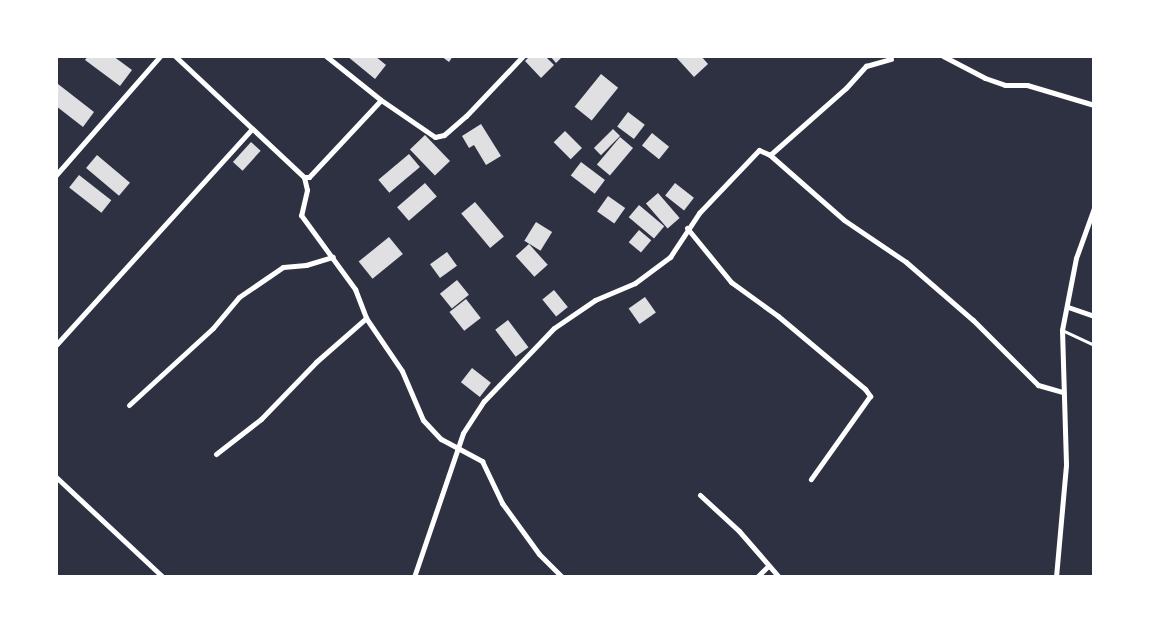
<!DOCTYPE html>
<style>
body{margin:0}
#map{position:relative;width:1150px;height:633px;overflow:hidden;background:#2d3142;font-family:"Asap Condensed",sans-serif}
div>[style]{position:absolute}
.building>*{inset:0;background:#e0e0e3;transform-origin:0 0}
.service>*{height:2.5px;margin:-1.25px;padding:0 1.25px;transform-origin:1.25px;border-radius:1.25px;background:#fff}
.minor>*{height:5px;margin:-2.5px;padding:0 2.5px;transform-origin:2.5px;border-radius:2.5px;background:#fff}
span{translate:-50% -50%;white-space:nowrap;text-align:center;line-height:1.15;-webkit-text-stroke:4px #fff;paint-order:stroke}
.frame{position:absolute;inset:0;border:58px solid #fff;pointer-events:none}
</style>
<div id="map">
<div class="building">
<i style="clip-path:polygon(88px 56px,113px 56px,132px 70px,120px 86px,85px 60px)"></i>
<i style="clip-path:polygon(347px 56px,375px 56px,386px 65px,375px 79px)"></i>
<i style="clip-path:polygon(441px 56px,453px 56px,449px 62px)"></i>
<i style="clip-path:polygon(530px 56px,545px 56px,554px 65px,541px 78px,525px 61px)"></i>
<i style="clip-path:polygon(550px 56px,563px 56px,556px 63px)"></i>
<i style="clip-path:polygon(675px 56px,701px 56px,708px 64px,694px 77px)"></i>
<i style="left:601px;top:74px;width:22px;height:42px;rotate:39deg"></i>
<i style="clip-path:polygon(58px 84px,94px 112px,83px 127px,56px 106px)"></i>
<i style="left:628px;top:112px;width:21px;height:18px;rotate:37deg"></i>
<i style="clip-path:polygon(481px 124px,501px 156px,486px 165px,474px 145px,469px 148px,462px 136px)"></i>
<i style="left:613px;top:129px;width:10px;height:27px;rotate:45deg"></i>
<i style="left:565px;top:131px;width:24px;height:16px;rotate:45deg"></i>
<i style="left:652px;top:133px;width:22px;height:16px;rotate:39deg"></i>
<i style="left:425px;top:135px;width:36px;height:21px;rotate:46deg"></i>
<i style="left:620px;top:137px;width:17px;height:36px;rotate:40deg"></i>
<i style="left:251px;top:142px;width:13px;height:27px;rotate:42deg"></i>
<i style="left:409px;top:154px;width:17px;height:40px;rotate:50deg"></i>
<i style="left:97px;top:155px;width:43px;height:17px;rotate:40deg"></i>
<i style="left:581px;top:162px;width:30px;height:17px;rotate:37deg"></i>
<i style="left:79px;top:175px;width:41px;height:16px;rotate:38deg"></i>
<i style="left:425px;top:183px;width:18px;height:37px;rotate:49deg"></i>
<i style="left:675px;top:183px;width:24px;height:16px;rotate:38deg"></i>
<i style="left:658px;top:193px;width:33px;height:16px;rotate:49deg"></i>
<i style="left:608px;top:196px;width:21px;height:19px;rotate:35deg"></i>
<i style="left:475px;top:202px;width:45px;height:18px;rotate:50deg"></i>
<i style="left:639px;top:205px;width:33px;height:16px;rotate:40deg"></i>
<i style="left:536px;top:222px;width:19px;height:22px;rotate:32deg"></i>
<i style="left:639px;top:230px;width:16px;height:16px;rotate:40deg"></i>
<i style="left:389px;top:237px;width:22px;height:39px;rotate:51deg"></i>
<i style="left:529px;top:244px;width:28px;height:18px;rotate:48deg"></i>
<i style="left:447px;top:252px;width:17px;height:21px;rotate:54deg"></i>
<i style="left:457px;top:280px;width:19px;height:22px;rotate:51deg"></i>
<i style="left:554px;top:290px;width:22px;height:15px;rotate:51deg"></i>
<i style="left:645px;top:297px;width:19px;height:20px;rotate:55deg"></i>
<i style="left:466px;top:299px;width:24px;height:21px;rotate:52deg"></i>
<i style="left:508px;top:320px;width:34px;height:16px;rotate:53deg"></i>
<i style="left:472px;top:368px;width:24px;height:18px;rotate:38deg"></i>
</div>
<div class="service">
<i style="left:1062px;top:330px;width:35px;rotate:25deg"></i>
</div>
<div class="minor">
<i style="left:175px;top:56px;width:177px;rotate:43.2deg"></i>
<i style="left:304px;top:177px;width:5px"></i>
<i style="left:309px;top:177px;width:105px;rotate:-46.9deg"></i>
<i style="left:326px;top:56px;width:70px;rotate:38.7deg"></i>
<i style="left:381px;top:100px;width:65px;rotate:34.4deg"></i>
<i style="left:435px;top:137px;width:9px;rotate:-13deg"></i>
<i style="left:444px;top:135px;width:29px;rotate:-41deg"></i>
<i style="left:466px;top:116px;width:83px;rotate:-46.5deg"></i>
<i style="left:943px;top:56px;width:47px;rotate:27.6deg"></i>
<i style="left:985px;top:78px;width:21px;rotate:19deg"></i>
<i style="left:1005px;top:85px;width:22px"></i>
<i style="left:1027px;top:85px;width:70px;rotate:16.6deg"></i>
<i style="left:770px;top:155px;width:101px;rotate:-41.4deg"></i>
<i style="left:846px;top:88px;width:30px;rotate:-48deg"></i>
<i style="left:866px;top:66px;width:26px;rotate:-16deg"></i>
<i style="left:56px;top:175px;width:158px;rotate:-48.8deg"></i>
<i style="left:304px;top:177px;width:13px;rotate:77deg"></i>
<i style="left:307px;top:190px;width:26px;rotate:103deg"></i>
<i style="left:301px;top:215px;width:92px;rotate:53.9deg"></i>
<i style="left:355px;top:289px;width:31px;rotate:69deg"></i>
<i style="left:366px;top:318px;width:64px;rotate:55.8deg"></i>
<i style="left:402px;top:371px;width:53px;rotate:66.8deg"></i>
<i style="left:423px;top:420px;width:26px;rotate:47deg"></i>
<i style="left:441px;top:439px;width:47px;rotate:28.2deg"></i>
<i style="left:482px;top:461px;width:47px;rotate:64.5deg"></i>
<i style="left:502px;top:503px;width:63px;rotate:54deg"></i>
<i style="left:539px;top:554px;width:33px;rotate:45deg"></i>
<i style="left:687px;top:228px;width:70px;rotate:50.8deg"></i>
<i style="left:731px;top:282px;width:58px;rotate:35.9deg"></i>
<i style="left:778px;top:316px;width:114px;rotate:40deg"></i>
<i style="left:865px;top:389px;width:9px;rotate:54deg"></i>
<i style="left:870px;top:396px;width:102px;rotate:125.4deg"></i>
<i style="left:1068px;top:307px;width:28px;rotate:19deg"></i>
<i style="left:56px;top:345px;width:292px;rotate:-47.8deg"></i>
<i style="left:129px;top:405px;width:114px;rotate:-42.5deg"></i>
<i style="left:213px;top:328px;width:40px;rotate:-50deg"></i>
<i style="left:239px;top:297px;width:53px;rotate:-34.3deg"></i>
<i style="left:283px;top:267px;width:23px;rotate:-5deg"></i>
<i style="left:306px;top:265px;width:28px;rotate:-17deg"></i>
<i style="left:216px;top:454px;width:57px;rotate:-37.9deg"></i>
<i style="left:261px;top:419px;width:79px;rotate:-46deg"></i>
<i style="left:316px;top:362px;width:67px;rotate:-41.3deg"></i>
<i style="left:56px;top:477px;width:146px;rotate:43.1deg"></i>
<i style="left:700px;top:495px;width:53px;rotate:42.7deg"></i>
<i style="left:739px;top:531px;width:61px;rotate:49deg"></i>
<i style="left:414px;top:577px;width:152px;rotate:-71.2deg"></i>
<i style="left:463px;top:433px;width:38px;rotate:-57deg"></i>
<i style="left:484px;top:401px;width:101px;rotate:-46.2deg"></i>
<i style="left:554px;top:328px;width:50px;rotate:-34.3deg"></i>
<i style="left:595px;top:300px;width:43px;rotate:-23deg"></i>
<i style="left:635px;top:283px;width:44px;rotate:-36.6deg"></i>
<i style="left:670px;top:257px;width:53px;rotate:-56.6deg"></i>
<i style="left:699px;top:213px;width:87px;rotate:-46.4deg"></i>
<i style="left:759px;top:150px;width:12px;rotate:24deg"></i>
<i style="left:770px;top:155px;width:98px;rotate:41.3deg"></i>
<i style="left:844px;top:220px;width:75px;rotate:34.1deg"></i>
<i style="left:906px;top:262px;width:89px;rotate:40.9deg"></i>
<i style="left:973px;top:320px;width:92px;rotate:45deg"></i>
<i style="left:1038px;top:385px;width:25px;rotate:16deg"></i>
<i style="left:757px;top:577px;width:16px;rotate:-45deg"></i>
<i style="left:1056px;top:577px;width:113px;rotate:-84.9deg"></i>
<i style="left:1066px;top:464px;width:134px;rotate:-91.7deg"></i>
<i style="left:1062px;top:330px;width:73px;rotate:-79deg"></i>
<i style="left:1076px;top:258px;width:53px;rotate:-70.2deg"></i>
</div>
<div class="frame"></div>
</div>
